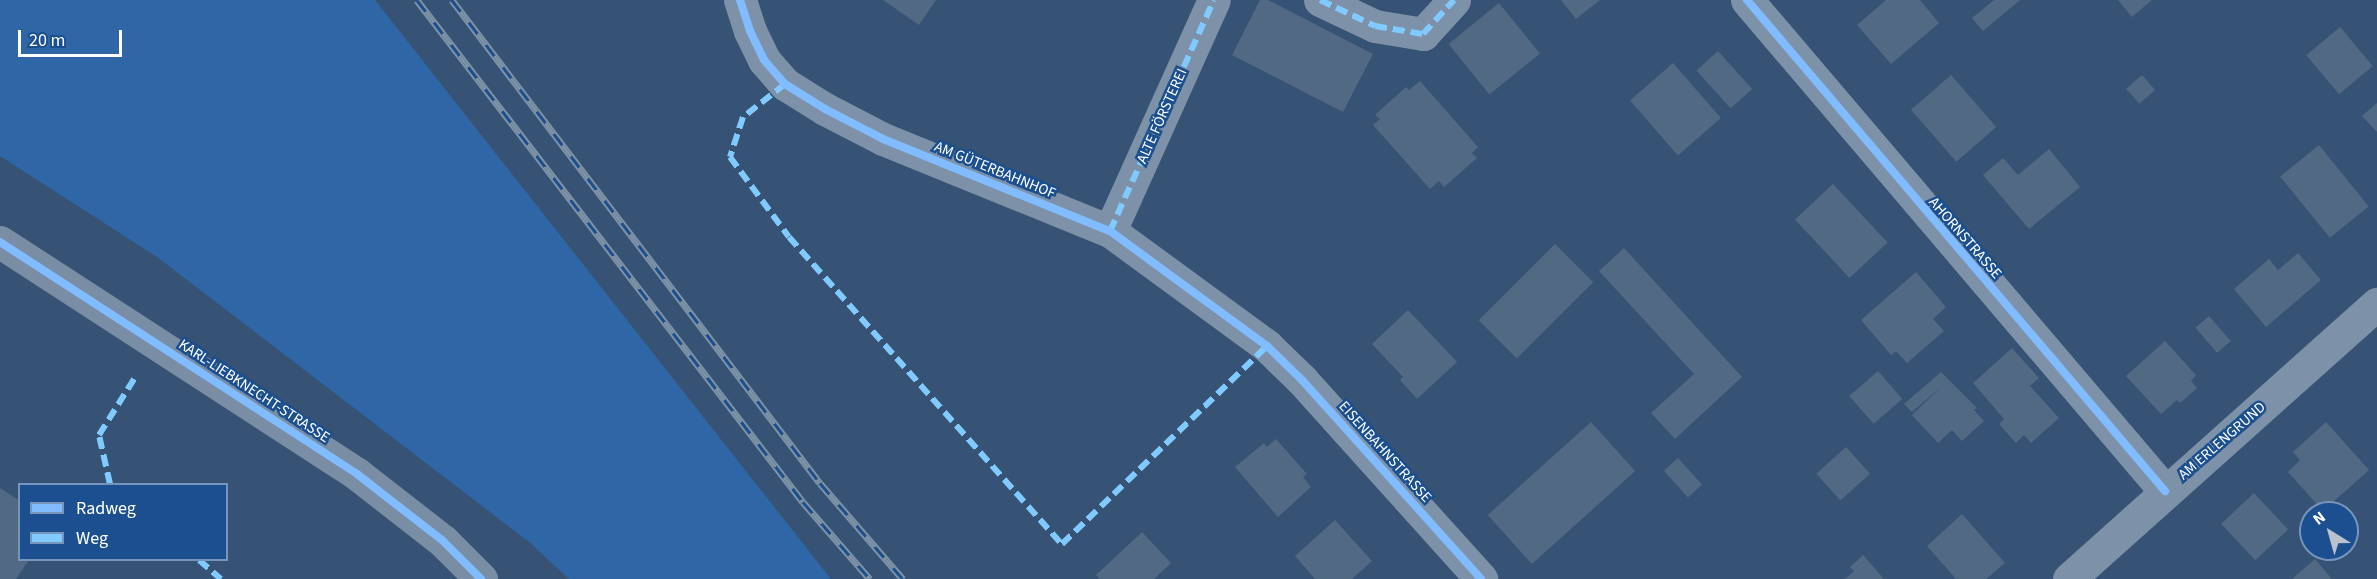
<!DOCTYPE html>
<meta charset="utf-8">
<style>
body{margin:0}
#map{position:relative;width:2377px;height:579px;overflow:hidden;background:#365274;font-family:"Source Sans 3",sans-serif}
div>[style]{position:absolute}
.green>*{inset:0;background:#2f66a5}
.building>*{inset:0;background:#526984;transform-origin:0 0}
.street>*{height:33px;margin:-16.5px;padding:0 16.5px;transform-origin:16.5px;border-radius:16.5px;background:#7d92a8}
.secondary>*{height:33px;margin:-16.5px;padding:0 16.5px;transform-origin:16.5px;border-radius:16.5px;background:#798da4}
.rail>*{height:7px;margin-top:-3.5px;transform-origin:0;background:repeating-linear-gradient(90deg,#1b4f8f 0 14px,#7e92a7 0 28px);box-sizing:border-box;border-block:2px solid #7e92a7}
.quiet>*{height:6px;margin-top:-3px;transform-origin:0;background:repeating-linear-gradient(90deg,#80caff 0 12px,transparent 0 18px)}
.cycleway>*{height:8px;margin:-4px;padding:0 4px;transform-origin:4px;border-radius:4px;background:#80bcff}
span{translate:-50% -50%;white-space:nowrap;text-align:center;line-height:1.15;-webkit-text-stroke:5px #1b4f8f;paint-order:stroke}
.street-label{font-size:15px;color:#fff}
.legend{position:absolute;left:18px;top:483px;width:210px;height:78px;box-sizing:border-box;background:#1b4f8f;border:2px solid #7695bc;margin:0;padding:8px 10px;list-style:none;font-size:18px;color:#fff}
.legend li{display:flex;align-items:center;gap:12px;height:30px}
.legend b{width:30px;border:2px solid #7695bc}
.north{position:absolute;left:2299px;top:501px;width:60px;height:60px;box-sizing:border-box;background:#1b4f8f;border:2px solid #7695bc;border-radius:50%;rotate:323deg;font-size:16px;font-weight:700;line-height:24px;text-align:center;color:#fff}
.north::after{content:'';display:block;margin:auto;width:21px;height:27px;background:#b9c2ce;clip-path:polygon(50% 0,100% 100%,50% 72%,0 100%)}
.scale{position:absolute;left:18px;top:30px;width:104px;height:27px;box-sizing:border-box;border:3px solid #fff;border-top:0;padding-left:8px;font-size:18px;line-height:21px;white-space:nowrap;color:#fff;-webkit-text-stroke:4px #1b4f8f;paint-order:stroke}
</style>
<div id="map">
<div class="green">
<i style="clip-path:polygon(0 0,375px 0,831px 579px,569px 579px,529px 542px,157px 257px,0 156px)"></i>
</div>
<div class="building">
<i style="clip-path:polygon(883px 0,936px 0,919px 25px)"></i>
<i style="clip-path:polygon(1260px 0,1268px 0,1373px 54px,1343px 112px,1232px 55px)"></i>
<i style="clip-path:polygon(1561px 0,1600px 0,1576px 19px)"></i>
<i style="clip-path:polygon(1886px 0,1920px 0,1939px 23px,1891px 64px,1857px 25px)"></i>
<i style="clip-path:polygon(1994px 0,2020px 0,1983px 31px,1972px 18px)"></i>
<i style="clip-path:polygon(2118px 0,2152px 0,2132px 17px)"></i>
<i style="left:1499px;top:3px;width:65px;height:65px;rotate:51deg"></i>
<i style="left:2340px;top:27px;width:51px;height:44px;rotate:50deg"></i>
<i style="left:1718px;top:51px;width:51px;height:29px;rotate:48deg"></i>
<i style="left:1673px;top:63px;width:73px;height:57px;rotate:49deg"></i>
<i style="left:1951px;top:75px;width:69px;height:53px;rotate:49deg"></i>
<i style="left:2142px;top:75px;width:20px;height:21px;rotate:49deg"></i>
<i style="clip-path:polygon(1420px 81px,1478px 147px,1472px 153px,1477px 158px,1444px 187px,1439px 181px,1430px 189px,1373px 125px,1380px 119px,1375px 115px,1406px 87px,1409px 90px)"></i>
<i style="clip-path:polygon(2377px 103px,2377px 132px,2362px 116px)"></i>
<i style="left:2319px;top:145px;width:79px;height:50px;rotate:51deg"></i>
<i style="clip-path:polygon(2049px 149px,2080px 187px,2029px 229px,1983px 175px,2003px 158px,2018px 175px)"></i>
<i style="left:1833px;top:184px;width:80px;height:52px;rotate:47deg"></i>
<i style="left:1555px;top:244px;width:54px;height:108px;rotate:45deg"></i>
<i style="clip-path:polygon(1624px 248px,1742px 377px,1675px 439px,1651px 413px,1694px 374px,1599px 271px)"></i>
<i style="clip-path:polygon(2298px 253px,2321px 280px,2266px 327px,2234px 289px,2269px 259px,2278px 270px)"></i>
<i style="clip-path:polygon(1916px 272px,1946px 307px,1933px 319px,1944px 331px,1907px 363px,1896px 351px,1891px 355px,1861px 320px)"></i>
<i style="clip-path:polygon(1408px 310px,1457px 362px,1417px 399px,1400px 380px,1403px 377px,1372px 344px)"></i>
<i style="left:2209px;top:316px;width:33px;height:18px;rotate:49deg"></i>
<i style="clip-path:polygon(2165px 341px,2196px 375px,2191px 381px,2197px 388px,2180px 403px,2177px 400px,2161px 414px,2126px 376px)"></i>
<i style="clip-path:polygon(2012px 348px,2039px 378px,2030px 386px,2059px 418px,2031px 443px,2024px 435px,2016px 443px,1999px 424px,2004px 419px,1973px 383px)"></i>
<i style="left:1878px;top:371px;width:37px;height:38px;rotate:49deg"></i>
<i style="clip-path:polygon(1941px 372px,1977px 408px,1974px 410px,1984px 421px,1962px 441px,1952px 430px,1938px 443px,1912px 415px,1941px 387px,1912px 412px,1904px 404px)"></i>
<i style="left:1591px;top:422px;width:66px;height:139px;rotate:48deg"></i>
<i style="clip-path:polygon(2326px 422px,2369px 470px,2323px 511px,2288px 472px,2300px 460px,2293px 452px)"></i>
<i style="clip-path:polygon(1276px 439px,1307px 474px,1303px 477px,1311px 487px,1278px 517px,1235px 467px,1264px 443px,1267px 447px)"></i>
<i style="left:1846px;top:447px;width:36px;height:40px;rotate:48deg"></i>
<i style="left:1678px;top:458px;width:36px;height:19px;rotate:48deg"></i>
<i style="clip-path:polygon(0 488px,20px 501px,20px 560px,29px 560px,16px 579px,0 579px)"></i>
<i style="left:2254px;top:493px;width:50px;height:45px;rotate:47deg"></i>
<i style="clip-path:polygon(1962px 514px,2005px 563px,1986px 579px,1956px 579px,1927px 546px)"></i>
<i style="clip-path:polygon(1335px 520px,1372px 561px,1352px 579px,1315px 579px,1295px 556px)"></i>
<i style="clip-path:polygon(1142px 532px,1171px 563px,1154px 579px,1100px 579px,1096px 575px)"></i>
<i style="clip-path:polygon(1863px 555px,1884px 579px,1845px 579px,1854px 571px,1850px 567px)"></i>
<i style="clip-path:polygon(2315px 559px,2332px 579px,2292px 579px)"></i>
</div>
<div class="street">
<i style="left:740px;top:0;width:33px;rotate:72deg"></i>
<i style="left:750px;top:31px;width:32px;rotate:64deg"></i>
<i style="left:764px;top:60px;width:32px;rotate:49deg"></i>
<i style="left:785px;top:84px;width:47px;rotate:32deg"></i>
<i style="left:825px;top:109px;width:65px;rotate:27.3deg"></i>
<i style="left:883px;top:139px;width:245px;rotate:22.1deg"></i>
<i style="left:1110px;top:231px;width:195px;rotate:36.2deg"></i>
<i style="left:1267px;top:346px;width:49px;rotate:44.2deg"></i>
<i style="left:1302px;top:380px;width:268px;rotate:48deg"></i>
<i style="left:1320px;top:0;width:61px;rotate:25.3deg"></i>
<i style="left:1375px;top:26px;width:49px;rotate:9.5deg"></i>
<i style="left:1423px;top:34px;width:46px;rotate:-47.6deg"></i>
<i style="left:1747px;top:0;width:645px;rotate:49.59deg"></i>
<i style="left:1110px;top:231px;width:253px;rotate:-65.8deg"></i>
<i style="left:2069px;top:579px;width:413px;rotate:-41.8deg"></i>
</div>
<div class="secondary">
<i style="left:0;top:242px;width:426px;rotate:33deg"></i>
<i style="left:357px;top:474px;width:109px;rotate:37.9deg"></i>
<i style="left:443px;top:541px;width:54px;rotate:45deg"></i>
</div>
<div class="rail">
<i style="left:417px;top:0;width:633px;rotate:52.44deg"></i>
<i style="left:803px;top:502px;width:102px;rotate:49deg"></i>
<i style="left:452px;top:0;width:607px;rotate:52.7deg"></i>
<i style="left:820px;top:483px;width:127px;rotate:49.2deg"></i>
</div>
<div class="quiet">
<i style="left:1320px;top:0;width:61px;rotate:25.3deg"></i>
<i style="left:1375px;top:26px;width:49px;rotate:9.5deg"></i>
<i style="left:1423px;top:34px;width:46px;rotate:-47.6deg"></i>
<i style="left:785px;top:84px;width:53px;rotate:141.8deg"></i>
<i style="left:743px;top:117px;width:42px;rotate:108deg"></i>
<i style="left:730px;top:157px;width:99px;rotate:53.6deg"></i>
<i style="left:789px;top:237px;width:411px;rotate:48.4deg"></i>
<i style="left:1062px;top:544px;width:285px;rotate:-44deg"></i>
<i style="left:1110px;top:231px;width:253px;rotate:-65.8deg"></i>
<i style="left:110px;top:484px;width:50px;rotate:-102.7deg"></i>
<i style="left:99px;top:435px;width:70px;rotate:-57.9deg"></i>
<i style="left:199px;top:560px;width:29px;rotate:41deg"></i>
</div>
<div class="cycleway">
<i style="left:740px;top:0;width:33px;rotate:72deg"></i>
<i style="left:750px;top:31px;width:32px;rotate:64deg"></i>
<i style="left:764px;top:60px;width:32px;rotate:49deg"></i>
<i style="left:785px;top:84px;width:47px;rotate:32deg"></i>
<i style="left:825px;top:109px;width:65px;rotate:27.3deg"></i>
<i style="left:883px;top:139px;width:245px;rotate:22.1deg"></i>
<i style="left:1110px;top:231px;width:195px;rotate:36.2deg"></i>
<i style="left:1267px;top:346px;width:49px;rotate:44.2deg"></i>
<i style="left:1302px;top:380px;width:268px;rotate:48deg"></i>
<i style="left:1747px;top:0;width:645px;rotate:49.59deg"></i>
<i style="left:0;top:242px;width:426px;rotate:33deg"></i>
<i style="left:357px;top:474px;width:109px;rotate:37.9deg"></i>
<i style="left:443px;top:541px;width:54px;rotate:45deg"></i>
</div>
<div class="street-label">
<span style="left:1162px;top:116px;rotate:-66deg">ALTE FÖRSTEREI</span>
<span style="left:995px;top:170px;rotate:22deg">AM GÜTERBAHNHOF</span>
<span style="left:1965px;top:238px;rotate:49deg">AHORNSTRASSE</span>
<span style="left:254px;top:391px;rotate:33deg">KARL-LIEBKNECHT-STRASSE</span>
<span style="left:2222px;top:441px;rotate:-41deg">AM ERLENGRUND</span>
<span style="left:1385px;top:452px;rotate:48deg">EISENBAHNSTRASSE</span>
</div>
<ul class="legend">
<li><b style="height:8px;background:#80bcff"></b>Radweg</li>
<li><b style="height:8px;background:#80caff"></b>Weg</li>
</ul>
<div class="north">N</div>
<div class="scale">20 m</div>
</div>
